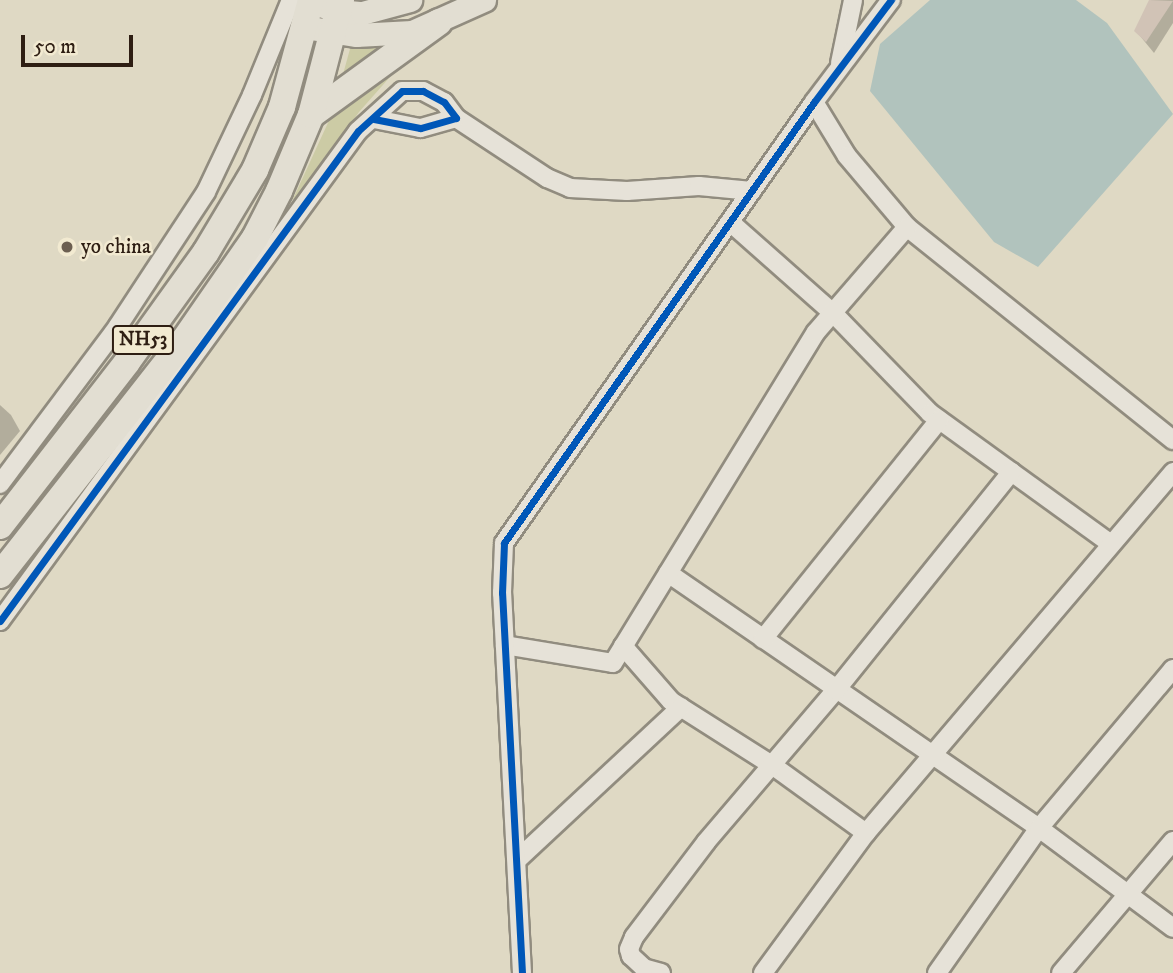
<!DOCTYPE html>
<style>
body{margin:0}
#map{position:relative;width:1173px;height:973px;overflow:hidden;background:#dfd9c4;font-family:"IM FELL DW Pica",serif}
div>[style]{position:absolute}
.green>*{inset:0;background:#cccba5}
.water>*{inset:0;background:#b1c3bd}
.shadow>*{inset:0;background:#0003}
.building>*{inset:0;background:#d1c3b6}
.roads{filter:drop-shadow(2px 0 #918c7f) drop-shadow(-2px 0 #918c7f) drop-shadow(0 2px #918c7f) drop-shadow(0 -2px #918c7f)}
.minor>*{height:18px;margin:-9px;padding:0 9px;transform-origin:9px;border-radius:9px;background:#e6e2d8}
.major>*{height:23px;margin:-11.5px;padding:0 11.5px;transform-origin:11.5px;border-radius:11.5px;background:#e2ded2}
.highway>*{height:26px;margin:-13px;padding:0 13px;transform-origin:13px;border-radius:13px;background:#e2ded2}
.cycleway>*{height:7px;margin:-3.5px;padding:0 3.5px;transform-origin:3.5px;border-radius:3.5px;background:#0057b8}
.dots>*{width:19px;height:19px;translate:-50% -50%;box-sizing:border-box;border:4px solid #f2ead1;border-radius:50%}
span{translate:-50% -50%;white-space:nowrap;text-align:center;line-height:1.15;-webkit-text-stroke:5px #f2ead1;paint-order:stroke}
.shield-label span{padding:2px 5px;background:#f2ead1;border:2px solid;border-radius:5px;-webkit-text-stroke-width:0}
.shield-label{font-size:19px;color:#2e1e13;font-weight:700}
.poi-label{font-size:21px;color:#2e1e13}
.left{translate:0 -50%;text-align:left}
.scale{position:absolute;left:21px;top:35px;width:112px;height:32px;box-sizing:border-box;border:4px solid #2e1e13;border-top:0;padding-left:9px;font-size:21px;line-height:24px;white-space:nowrap;color:#2e1e13;-webkit-text-stroke:5px #f2ead1;paint-order:stroke}
</style>
<div id="map">
<div class="green">
<i style="clip-path:polygon(353px 38px,391px 40px,342px 78px)"></i>
<i style="clip-path:polygon(413px 51px,359px 112px,297px 201px,293px 199px,332px 114px)"></i>
</div>
<div class="water">
<i style="clip-path:polygon(930px 0,1076px 0,1107px 23px,1173px 114px,1038px 267px,994px 242px,870px 91px,880px 44px)"></i>
</div>
<div class="shadow">
<i style="clip-path:polygon(1151px 0,1173px 0,1173px 23px,1154px 53px,1136px 31px)"></i>
<i style="clip-path:polygon(0 405px,11px 415px,20px 431px,0 455px)"></i>
</div>
<div class="building">
<i style="clip-path:polygon(1149px 0,1173px 1px,1146px 42px,1134px 31px)"></i>
</div>
<div class="roads">
<div class="minor">
<i style="left:840px;top:63px;width:64px;rotate:-78.3deg"></i>
<i style="left:814px;top:102px;width:63px;rotate:58.6deg"></i>
<i style="left:847px;top:156px;width:93px;rotate:49.8deg"></i>
<i style="left:907px;top:227px;width:341px;rotate:38.7deg"></i>
<i style="left:456px;top:118px;width:109px;rotate:33.4deg"></i>
<i style="left:547px;top:178px;width:25px;rotate:23deg"></i>
<i style="left:570px;top:188px;width:57px;rotate:3deg"></i>
<i style="left:627px;top:191px;width:72px;rotate:-4deg"></i>
<i style="left:699px;top:186px;width:53px;rotate:5.4deg"></i>
<i style="left:730px;top:222px;width:137px;rotate:41.5deg"></i>
<i style="left:833px;top:313px;width:139px;rotate:45.9deg"></i>
<i style="left:930px;top:413px;width:223px;rotate:35.9deg"></i>
<i style="left:0;top:484px;width:197px;rotate:-53.2deg"></i>
<i style="left:118px;top:326px;width:160px;rotate:-56.7deg"></i>
<i style="left:206px;top:192px;width:107px;rotate:-64.6deg"></i>
<i style="left:252px;top:95px;width:103px;rotate:-67.7deg"></i>
<i style="left:668px;top:573px;width:450px;rotate:34.5deg"></i>
<i style="left:1039px;top:828px;width:208px;rotate:-49.9deg"></i>
<i style="left:0;top:621px;width:607px;rotate:-53.85deg"></i>
<i style="left:358px;top:131px;width:59px;rotate:-42.3deg"></i>
<i style="left:402px;top:91px;width:21px"></i>
<i style="left:423px;top:91px;width:24px;rotate:28deg"></i>
<i style="left:444px;top:102px;width:20px;rotate:53deg"></i>
<i style="left:456px;top:118px;width:37px;rotate:164deg"></i>
<i style="left:420px;top:128px;width:47px;rotate:-168.9deg"></i>
<i style="left:763px;top:639px;width:281px;rotate:-51.2deg"></i>
<i style="left:505px;top:645px;width:109px;rotate:9.5deg"></i>
<i style="left:613px;top:663px;width:388px;rotate:-58.5deg"></i>
<i style="left:816px;top:332px;width:139px;rotate:-49.1deg"></i>
<i style="left:623px;top:646px;width:73px;rotate:48.9deg"></i>
<i style="left:671px;top:701px;width:120px;rotate:32.4deg"></i>
<i style="left:772px;top:765px;width:116px;rotate:35.9deg"></i>
<i style="left:517px;top:860px;width:224px;rotate:-43deg"></i>
<i style="left:522px;top:973px;width:381px;rotate:-93deg"></i>
<i style="left:502px;top:593px;width:50px;rotate:-87.7deg"></i>
<i style="left:504px;top:543px;width:539px;rotate:-54.89deg"></i>
<i style="left:814px;top:102px;width:128px;rotate:-53deg"></i>
<i style="left:661px;top:973px;width:18px;rotate:-164deg"></i>
<i style="left:644px;top:968px;width:18px;rotate:-137deg"></i>
<i style="left:631px;top:956px;width:7px;rotate:-106deg"></i>
<i style="left:629px;top:949px;width:13px;rotate:-67deg"></i>
<i style="left:634px;top:937px;width:119px;rotate:-52.8deg"></i>
<i style="left:706px;top:842px;width:200px;rotate:-49.5deg"></i>
<i style="left:836px;top:690px;width:280px;rotate:-51.2deg"></i>
<i style="left:763px;top:973px;width:174px;rotate:-53.7deg"></i>
<i style="left:866px;top:833px;width:474px;rotate:-49.6deg"></i>
<i style="left:937px;top:973px;width:177px;rotate:-54.9deg"></i>
<i style="left:1039px;top:828px;width:167px;rotate:36.7deg"></i>
<i style="left:1061px;top:973px;width:173px;rotate:-49.7deg"></i>
</div>
<div class="major">
<i style="left:311px;top:2px;width:28px;rotate:18deg"></i>
<i style="left:338px;top:11px;width:24px;rotate:5deg"></i>
<i style="left:362px;top:13px;width:50px;rotate:-15.2deg"></i>
<i style="left:304px;top:27px;width:53px;rotate:8.7deg"></i>
<i style="left:356px;top:35px;width:56px;rotate:-3.1deg"></i>
<i style="left:412px;top:32px;width:79px;rotate:-24deg"></i>
</div>
<div class="highway">
<i style="left:311px;top:115px;width:158px;rotate:-36deg"></i>
<i style="left:0;top:526px;width:207px;rotate:-52.2deg"></i>
<i style="left:127px;top:362px;width:135px;rotate:-54.3deg"></i>
<i style="left:206px;top:252px;width:96px;rotate:-59.1deg"></i>
<i style="left:255px;top:170px;width:69px;rotate:-66.8deg"></i>
<i style="left:282px;top:107px;width:111px;rotate:-74.8deg"></i>
<i style="left:0;top:575px;width:300px;rotate:-51.9deg"></i>
<i style="left:185px;top:339px;width:123px;rotate:-55.3deg"></i>
<i style="left:255px;top:238px;width:53px;rotate:-62.9deg"></i>
<i style="left:279px;top:191px;width:82px;rotate:-67.2deg"></i>
<i style="left:311px;top:115px;width:119px;rotate:-75.4deg"></i>
</div>
</div>
<div class="cycleway">
<i style="left:0;top:621px;width:607px;rotate:-53.85deg"></i>
<i style="left:358px;top:131px;width:59px;rotate:-42.3deg"></i>
<i style="left:402px;top:91px;width:21px"></i>
<i style="left:423px;top:91px;width:24px;rotate:28deg"></i>
<i style="left:444px;top:102px;width:20px;rotate:53deg"></i>
<i style="left:456px;top:118px;width:37px;rotate:164deg"></i>
<i style="left:420px;top:128px;width:47px;rotate:-168.9deg"></i>
<i style="left:522px;top:973px;width:381px;rotate:-93deg"></i>
<i style="left:502px;top:593px;width:50px;rotate:-87.7deg"></i>
<i style="left:504px;top:543px;width:539px;rotate:-54.89deg"></i>
<i style="left:814px;top:102px;width:128px;rotate:-53deg"></i>
</div>
<div class="dots">
<i style="left:67px;top:247px;background:#6c5f51"></i>
</div>
<div class="shield-label">
<span style="left:143px;top:340px">NH53</span>
</div>
<div class="poi-label">
<span class="left" style="left:81px;top:247px">yo china</span>
</div>
<div class="scale">50 m</div>
</div>
